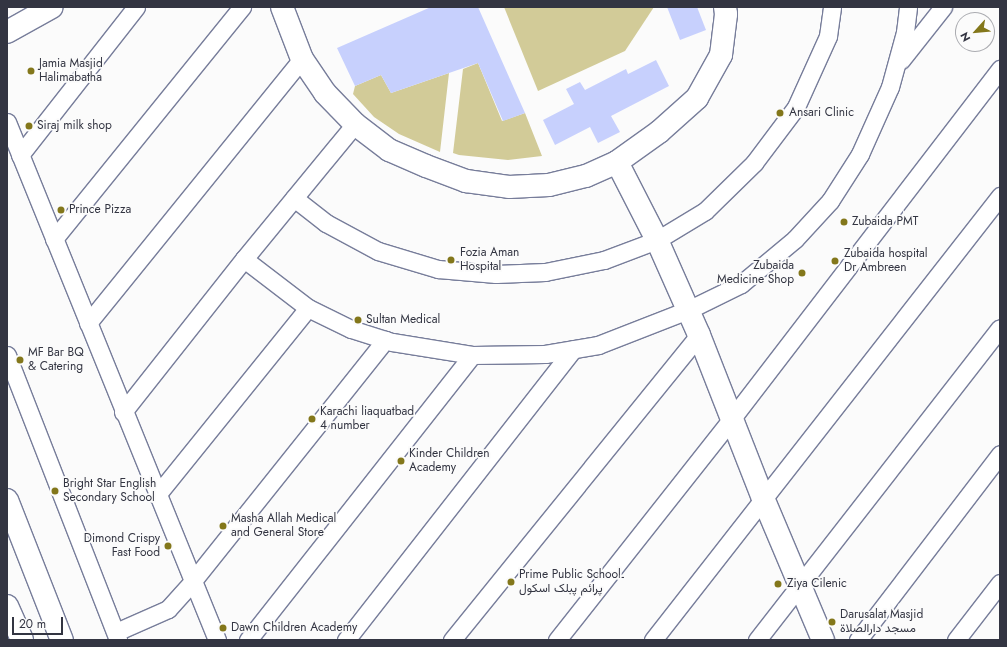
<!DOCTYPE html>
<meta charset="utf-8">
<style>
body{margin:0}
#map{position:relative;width:1007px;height:647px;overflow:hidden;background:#fbfbfb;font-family:Jost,Vazirmatn,sans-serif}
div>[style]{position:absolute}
.green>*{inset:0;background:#d2cb98}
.building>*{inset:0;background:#c7d0fd}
.roads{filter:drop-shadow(1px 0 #777d9a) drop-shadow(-1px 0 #777d9a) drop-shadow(0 1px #777d9a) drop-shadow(0 -1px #777d9a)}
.street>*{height:17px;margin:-8.5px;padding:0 8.5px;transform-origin:8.5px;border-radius:8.5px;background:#fff}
.secondary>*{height:22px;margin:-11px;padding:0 11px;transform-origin:11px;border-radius:11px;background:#fff}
.highway>*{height:22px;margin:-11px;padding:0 11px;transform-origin:11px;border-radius:11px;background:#fff}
.dots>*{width:11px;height:11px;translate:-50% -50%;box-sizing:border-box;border:2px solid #fbfbfb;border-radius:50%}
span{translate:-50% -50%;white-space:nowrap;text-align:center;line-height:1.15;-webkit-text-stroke:3.5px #fbfbfb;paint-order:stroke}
.poi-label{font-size:12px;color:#333542}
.left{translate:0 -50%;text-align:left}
.right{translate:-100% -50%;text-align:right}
.frame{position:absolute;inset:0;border:8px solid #333542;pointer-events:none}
.north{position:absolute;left:955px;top:12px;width:40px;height:40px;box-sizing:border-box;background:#fbfbfb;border:1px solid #abacb1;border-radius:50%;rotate:243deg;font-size:11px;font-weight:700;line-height:16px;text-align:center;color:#333542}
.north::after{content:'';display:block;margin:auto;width:14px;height:18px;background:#83771b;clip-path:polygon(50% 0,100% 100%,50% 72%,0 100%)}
.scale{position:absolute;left:12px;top:617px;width:51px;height:18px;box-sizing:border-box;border:2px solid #333542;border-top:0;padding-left:5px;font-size:12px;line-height:14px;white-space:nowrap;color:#333542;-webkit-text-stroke:3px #fbfbfb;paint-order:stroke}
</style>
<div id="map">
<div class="green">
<i style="clip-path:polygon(504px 7px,654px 7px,625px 51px,538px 91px)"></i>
<i style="clip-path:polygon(478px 63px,502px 121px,525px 113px,542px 156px,508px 160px,459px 155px,453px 153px,463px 69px)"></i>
<i style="clip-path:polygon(449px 73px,440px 152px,399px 134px,374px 117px,353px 94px,355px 86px,381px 75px,391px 93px)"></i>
</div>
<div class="building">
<i style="clip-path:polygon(431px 7px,478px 7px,525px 113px,503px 121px,478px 63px,391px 93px,381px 75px,355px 86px,337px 48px)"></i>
<i style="clip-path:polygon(667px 7px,697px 7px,706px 30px,680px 40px)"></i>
<i style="clip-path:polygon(656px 60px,669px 86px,611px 116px,620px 132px,598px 143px,590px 127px,555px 145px,543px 120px,574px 104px,566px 89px,580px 82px,585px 90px,626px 69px,628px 74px)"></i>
</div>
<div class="roads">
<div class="street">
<i style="left:901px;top:60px;width:68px;rotate:-51.6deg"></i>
<i style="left:7px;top:122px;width:559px;rotate:67.93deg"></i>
<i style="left:20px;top:155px;width:188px;rotate:-51.9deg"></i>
<i style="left:294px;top:198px;width:41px;rotate:38deg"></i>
<i style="left:326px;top:223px;width:59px;rotate:28.3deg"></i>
<i style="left:378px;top:251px;width:63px;rotate:16.7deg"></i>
<i style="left:438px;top:269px;width:58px;rotate:4.9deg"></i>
<i style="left:496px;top:274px;width:49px;rotate:-2.3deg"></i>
<i style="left:545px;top:272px;width:60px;rotate:-11.5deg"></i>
<i style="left:604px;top:260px;width:57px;rotate:-20.7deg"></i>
<i style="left:657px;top:240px;width:56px;rotate:-31.1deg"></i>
<i style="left:705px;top:211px;width:69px;rotate:-44.4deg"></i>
<i style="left:754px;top:163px;width:70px;rotate:-53.1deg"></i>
<i style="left:796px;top:107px;width:78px;rotate:-65.7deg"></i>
<i style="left:828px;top:36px;width:29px;rotate:-82deg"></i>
<i style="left:54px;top:239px;width:299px;rotate:-51deg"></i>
<i style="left:244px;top:259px;width:81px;rotate:37.4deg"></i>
<i style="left:308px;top:308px;width:48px;rotate:26deg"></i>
<i style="left:351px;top:329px;width:43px;rotate:17.6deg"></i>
<i style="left:392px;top:342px;width:81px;rotate:9.2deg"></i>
<i style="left:472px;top:355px;width:73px;rotate:-0.8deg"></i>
<i style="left:545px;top:354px;width:54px;rotate:-9.6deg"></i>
<i style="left:598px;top:345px;width:97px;rotate:-21.3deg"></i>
<i style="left:688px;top:310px;width:59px;rotate:-26.1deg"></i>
<i style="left:741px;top:284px;width:70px;rotate:-39.8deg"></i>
<i style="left:795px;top:239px;width:52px;rotate:-47.4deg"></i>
<i style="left:830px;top:201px;width:56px;rotate:-57.4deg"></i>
<i style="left:860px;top:154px;width:73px;rotate:-65.9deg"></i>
<i style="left:890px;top:87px;width:57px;rotate:-74.7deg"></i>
<i style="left:905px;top:32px;width:25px;rotate:-83deg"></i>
<i style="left:88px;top:323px;width:340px;rotate:-51deg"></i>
<i style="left:7px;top:355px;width:306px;rotate:68.7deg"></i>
<i style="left:123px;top:412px;width:195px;rotate:-51.7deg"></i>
<i style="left:244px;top:259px;width:175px;rotate:-50.6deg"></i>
<i style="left:157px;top:495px;width:240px;rotate:-51.1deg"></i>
<i style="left:116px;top:632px;width:57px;rotate:-23.9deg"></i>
<i style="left:168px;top:609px;width:36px;rotate:-48deg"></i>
<i style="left:192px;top:582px;width:310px;rotate:-51.4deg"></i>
<i style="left:248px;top:640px;width:362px;rotate:-51.8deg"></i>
<i style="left:346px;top:640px;width:369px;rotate:-52deg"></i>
<i style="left:452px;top:640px;width:392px;rotate:-51deg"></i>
<i style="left:557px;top:640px;width:284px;rotate:-51.7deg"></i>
<i style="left:733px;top:417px;width:439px;rotate:-52.5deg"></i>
<i style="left:653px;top:640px;width:564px;rotate:-51.99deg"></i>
<i style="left:757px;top:640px;width:395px;rotate:-52.1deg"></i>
<i style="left:858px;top:640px;width:234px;rotate:-52.6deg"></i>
<i style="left:956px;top:640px;width:72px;rotate:-52.3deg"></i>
</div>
<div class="secondary">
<i style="left:282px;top:7px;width:56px;rotate:69deg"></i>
<i style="left:302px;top:59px;width:41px;rotate:55.9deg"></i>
<i style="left:325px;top:93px;width:43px;rotate:45.9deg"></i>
<i style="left:355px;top:124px;width:43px;rotate:37.4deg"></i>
<i style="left:389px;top:150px;width:40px;rotate:23.4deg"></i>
<i style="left:426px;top:166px;width:43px;rotate:20.6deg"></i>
<i style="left:466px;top:181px;width:43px;rotate:7.9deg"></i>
<i style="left:509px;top:187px;width:40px;rotate:-2.9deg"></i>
<i style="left:549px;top:185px;width:38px;rotate:-14deg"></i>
<i style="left:586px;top:176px;width:34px;rotate:-24deg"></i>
<i style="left:617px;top:162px;width:52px;rotate:-35.5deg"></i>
<i style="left:659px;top:132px;width:51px;rotate:-41.8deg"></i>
<i style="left:697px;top:98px;width:49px;rotate:-60.8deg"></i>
<i style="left:721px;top:55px;width:41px;rotate:-83deg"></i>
<i style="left:726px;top:14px;width:7px;rotate:-98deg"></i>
<i style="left:7px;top:32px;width:51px;rotate:-29.1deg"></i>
<i style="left:617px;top:162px;width:88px;rotate:62.9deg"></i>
<i style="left:657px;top:240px;width:104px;rotate:66.1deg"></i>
<i style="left:699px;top:335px;width:175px;rotate:68.6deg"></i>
<i style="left:763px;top:498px;width:154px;rotate:67.1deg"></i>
</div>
<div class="highway">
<i style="left:7px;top:500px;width:150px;rotate:68.6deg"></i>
<i style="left:7px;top:606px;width:37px;rotate:66deg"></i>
</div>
</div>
<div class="dots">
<i style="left:31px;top:71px;background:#83771b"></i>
<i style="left:780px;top:113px;background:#83771b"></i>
<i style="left:29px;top:126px;background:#83771b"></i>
<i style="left:61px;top:210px;background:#83771b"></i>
<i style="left:844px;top:222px;background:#83771b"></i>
<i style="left:451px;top:260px;background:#83771b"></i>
<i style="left:835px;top:261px;background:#83771b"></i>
<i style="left:802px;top:273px;background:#83771b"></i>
<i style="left:358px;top:320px;background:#83771b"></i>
<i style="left:20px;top:360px;background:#83771b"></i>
<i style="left:312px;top:419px;background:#83771b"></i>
<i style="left:401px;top:461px;background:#83771b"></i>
<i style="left:55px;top:491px;background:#83771b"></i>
<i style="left:223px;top:526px;background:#83771b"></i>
<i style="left:168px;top:546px;background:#83771b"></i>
<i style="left:511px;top:582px;background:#83771b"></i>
<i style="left:778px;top:584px;background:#83771b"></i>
<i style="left:832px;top:622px;background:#83771b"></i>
<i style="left:223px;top:628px;background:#83771b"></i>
</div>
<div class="poi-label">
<span class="left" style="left:39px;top:71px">Jamia Masjid<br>Halimabatha</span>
<span class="left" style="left:789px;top:113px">Ansari Clinic</span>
<span class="left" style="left:37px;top:126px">Siraj milk shop</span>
<span class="left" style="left:69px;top:210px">Prince Pizza</span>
<span class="left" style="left:852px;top:222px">Zubaida PMT</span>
<span class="left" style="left:460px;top:260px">Fozia Aman<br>Hospital</span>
<span class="left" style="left:844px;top:261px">Zubaida hospital<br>Dr Ambreen</span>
<span class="right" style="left:794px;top:273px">Zubaida<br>Medicine Shop</span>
<span class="left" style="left:366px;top:320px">Sultan Medical</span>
<span class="left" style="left:28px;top:360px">MF Bar BQ<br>&amp; Catering</span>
<span class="left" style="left:320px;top:419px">Karachi liaquatbad<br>4 number</span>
<span class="left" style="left:409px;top:461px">Kinder Children<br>Academy</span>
<span class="left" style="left:63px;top:491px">Bright Star English<br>Secondary School</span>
<span class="left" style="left:231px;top:526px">Masha Allah Medical<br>and General Store</span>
<span class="right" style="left:160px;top:546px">Dimond Crispy<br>Fast Food</span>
<span class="left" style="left:519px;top:582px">Prime Public School۔<br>پرائم پبلک اسکول</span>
<span class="left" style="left:787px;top:584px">Ziya Cilenic</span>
<span class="left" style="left:840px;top:622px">Darusalat Masjid<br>مسجد دارالصلاة</span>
<span class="left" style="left:231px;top:628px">Dawn Children Academy</span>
</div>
<div class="frame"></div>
<div class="north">N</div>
<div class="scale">20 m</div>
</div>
